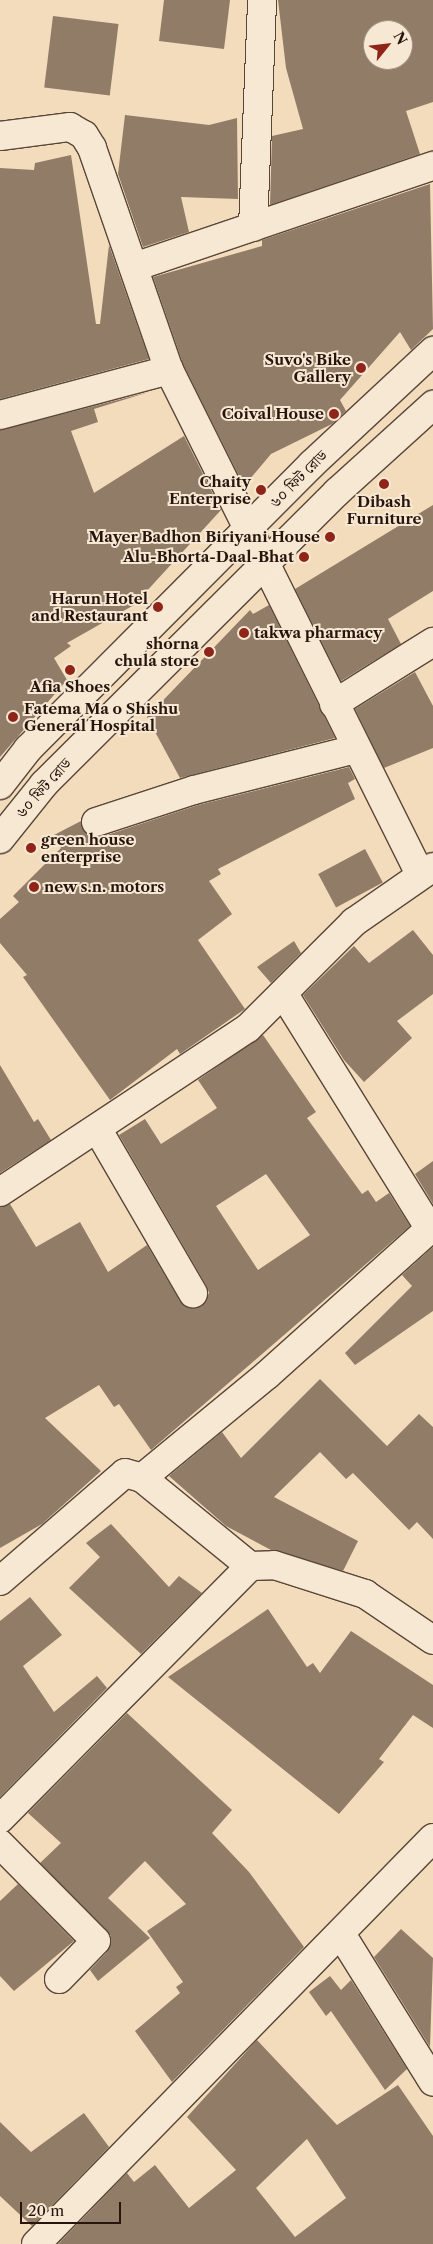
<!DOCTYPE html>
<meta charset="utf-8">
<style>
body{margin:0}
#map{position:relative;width:433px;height:2244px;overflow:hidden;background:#f3dcbc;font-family:"Libre Caslon Text","Noto Serif Bengali",serif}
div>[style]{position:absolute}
.building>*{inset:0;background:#917c68;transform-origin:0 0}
.roads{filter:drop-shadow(1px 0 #594639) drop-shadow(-1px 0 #594639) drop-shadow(0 1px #594639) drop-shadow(0 -1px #594639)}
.minor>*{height:28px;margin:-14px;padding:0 14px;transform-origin:14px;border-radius:14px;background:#f7e8d3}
.dots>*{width:14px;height:14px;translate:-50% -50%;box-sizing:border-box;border:2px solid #f7e8d3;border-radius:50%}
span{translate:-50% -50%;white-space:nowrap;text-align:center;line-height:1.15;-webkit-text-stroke:4px #f7e8d3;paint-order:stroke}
.poi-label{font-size:15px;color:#26140d;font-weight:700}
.right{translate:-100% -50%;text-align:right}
.left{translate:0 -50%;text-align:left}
.street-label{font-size:15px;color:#26140d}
.north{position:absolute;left:363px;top:20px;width:50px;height:50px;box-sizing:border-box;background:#f7e8d3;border:1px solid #a39384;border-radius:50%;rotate:61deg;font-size:14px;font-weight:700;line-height:20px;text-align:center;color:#26140d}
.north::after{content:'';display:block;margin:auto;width:18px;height:22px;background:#8f2418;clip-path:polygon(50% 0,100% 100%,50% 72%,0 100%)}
.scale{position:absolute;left:20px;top:2202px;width:101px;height:22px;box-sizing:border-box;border:2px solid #26140d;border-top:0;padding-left:6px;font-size:15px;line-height:18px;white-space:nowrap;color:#26140d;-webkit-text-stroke:4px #f7e8d3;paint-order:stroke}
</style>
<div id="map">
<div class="building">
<i style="clip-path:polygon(164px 0,230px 0,224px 49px,159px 41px)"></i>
<i style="clip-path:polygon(evenodd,278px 0,433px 0,433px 102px,406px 111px,420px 154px,270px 205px,272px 136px,303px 129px,286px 68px,278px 0,373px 30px,403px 30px,403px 60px,373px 60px,373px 30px)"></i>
<i style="left:53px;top:16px;width:66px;height:72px;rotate:7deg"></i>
<i style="clip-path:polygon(125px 115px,209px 125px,237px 118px,238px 199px,181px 197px,189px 232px,143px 247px,118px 174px)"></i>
<i style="clip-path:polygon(71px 155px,96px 324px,100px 324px,109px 245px,149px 359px,0 399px,0 168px,34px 170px,35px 163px)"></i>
<i style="clip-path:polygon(430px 184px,433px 329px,411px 350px,400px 332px,340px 400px,346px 411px,332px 424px,271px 454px,244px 486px,183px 364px,153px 277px,262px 246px,262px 240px)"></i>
<i style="clip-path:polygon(149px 392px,94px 409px,98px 422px,71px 431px,94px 493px,184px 436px,221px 510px,134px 605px,67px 643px,71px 646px,54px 658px,67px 680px,0 757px,0 430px)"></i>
<i style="clip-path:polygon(433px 505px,433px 591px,388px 619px,401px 644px,341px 681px,295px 589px)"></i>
<i style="clip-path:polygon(269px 605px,335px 738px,180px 778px,147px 717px,250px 610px,253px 614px)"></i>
<i style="clip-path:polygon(415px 672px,433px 706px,433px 748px,384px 768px,355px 709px)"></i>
<i style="clip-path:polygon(349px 767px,355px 779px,348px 783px,355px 799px,218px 869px,221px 874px,209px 881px,232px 914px,198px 940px,245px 1009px,180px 1054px,177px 1049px,110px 1100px,23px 977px,27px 975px,0 943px,0 919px,19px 902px,13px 896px,61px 848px,54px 835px,81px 821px,86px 834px,101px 837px,198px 805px)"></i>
<i style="left:365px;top:849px;width:38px;height:53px;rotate:62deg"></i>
<i style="clip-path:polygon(413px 930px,433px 955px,433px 994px,397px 1021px,412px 1038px,364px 1082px,344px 1060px,303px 995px,354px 946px,369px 963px)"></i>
<i style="clip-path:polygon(294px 941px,301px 953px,271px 983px,257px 967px)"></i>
<i style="clip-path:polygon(evenodd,263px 1035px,316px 1112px,307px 1118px,362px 1194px,368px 1190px,376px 1202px,389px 1193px,410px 1226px,151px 1450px,119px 1404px,114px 1407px,99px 1385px,45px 1418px,101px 1471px,42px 1524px,0 1548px,0 1207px,10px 1204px,36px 1247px,80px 1222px,108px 1272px,147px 1245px,180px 1301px,193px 1309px,201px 1306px,209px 1293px,206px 1285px,119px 1135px,145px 1119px,161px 1144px,217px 1108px,198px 1080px,263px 1035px,266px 1174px,310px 1235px,258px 1270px,216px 1206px,266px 1174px)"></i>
<i style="clip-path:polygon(0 1065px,34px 1122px,38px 1119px,51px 1140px,0 1173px)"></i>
<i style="clip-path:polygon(433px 1161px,433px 1204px,415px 1174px)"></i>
<i style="clip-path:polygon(433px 1247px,433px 1311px,355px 1365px,345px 1353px,412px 1286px,402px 1275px)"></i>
<i style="clip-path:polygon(320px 1379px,387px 1446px,419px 1414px,433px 1427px,433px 1539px,417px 1522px,409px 1530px,353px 1473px,346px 1479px,320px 1452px,274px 1497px,358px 1541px,343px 1571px,271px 1550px,226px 1526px,169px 1476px,222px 1432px,241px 1458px)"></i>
<i style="clip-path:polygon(111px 1524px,169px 1587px,179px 1576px,202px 1593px,141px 1654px,69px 1588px,100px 1557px,86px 1543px)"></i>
<i style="clip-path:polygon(30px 1597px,62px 1635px,23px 1666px,54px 1712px,97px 1676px,107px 1688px,0 1797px,0 1621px)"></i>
<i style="clip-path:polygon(268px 1609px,307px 1667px,313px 1663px,320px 1673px,351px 1631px,433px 1685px,433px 1728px,413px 1715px,379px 1759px,384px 1762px,339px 1814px,168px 1677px)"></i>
<i style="clip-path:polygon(127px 1713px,232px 1810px,212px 1833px,249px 1872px,304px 1947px,172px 2082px,135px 2031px,180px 1993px,176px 1987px,183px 1982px,147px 1931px,186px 1904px,145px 1861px,108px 1898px,150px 1938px,98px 1981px,90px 1970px,107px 1952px,111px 1936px,40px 1863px,61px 1843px,28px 1813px)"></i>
<i style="clip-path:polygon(18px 1884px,74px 1941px,14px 1991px,0 1976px,0 1901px)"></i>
<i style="clip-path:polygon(401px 1929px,433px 1958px,430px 2047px,374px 1957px)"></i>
<i style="clip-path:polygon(330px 1976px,341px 1990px,351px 1980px,407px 2069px,385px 2090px,331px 2011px,326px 2016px,309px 1992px)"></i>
<i style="clip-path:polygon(evenodd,257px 2040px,337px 2125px,398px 2085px,433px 2136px,433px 2244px,58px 2244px,127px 2173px,134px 2182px,155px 2165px,189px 2208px,236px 2170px,187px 2117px,257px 2040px,307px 2139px,346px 2198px,295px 2237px,256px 2188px,307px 2139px)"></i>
<i style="clip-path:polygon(84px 2113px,109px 2147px,32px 2226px,0 2196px,0 2122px,31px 2152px)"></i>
</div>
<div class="roads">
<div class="minor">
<i style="left:0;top:136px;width:71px;rotate:-7.3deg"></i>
<i style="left:70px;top:127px;width:16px;rotate:30deg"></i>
<i style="left:84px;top:135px;width:15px;rotate:58deg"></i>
<i style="left:92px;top:148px;width:235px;rotate:70.9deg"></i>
<i style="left:169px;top:370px;width:563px;rotate:63.53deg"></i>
<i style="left:253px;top:227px;width:227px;rotate:-87.7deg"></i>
<i style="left:134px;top:267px;width:316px;rotate:-18.7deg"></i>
<i style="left:0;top:415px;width:175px;rotate:-14.9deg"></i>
<i style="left:334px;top:704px;width:117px;rotate:-32.1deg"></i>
<i style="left:0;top:785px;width:46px;rotate:-52.1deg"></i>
<i style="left:28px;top:749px;width:402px;rotate:-45.1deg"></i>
<i style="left:312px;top:464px;width:166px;rotate:-43deg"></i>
<i style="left:96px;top:822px;width:103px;rotate:-18.1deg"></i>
<i style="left:194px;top:790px;width:167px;rotate:-14.2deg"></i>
<i style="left:0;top:839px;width:70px;rotate:-51.3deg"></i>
<i style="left:44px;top:784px;width:414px;rotate:-44.9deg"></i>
<i style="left:337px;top:492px;width:130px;rotate:-42.2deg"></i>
<i style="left:98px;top:1130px;width:189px;rotate:59.8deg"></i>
<i style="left:0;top:1192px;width:297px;rotate:-33.5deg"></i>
<i style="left:248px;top:1028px;width:150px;rotate:-45deg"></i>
<i style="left:354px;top:922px;width:96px;rotate:-34.8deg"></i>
<i style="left:250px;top:1566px;width:24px;rotate:-2deg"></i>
<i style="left:274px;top:1565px;width:96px;rotate:17.7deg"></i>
<i style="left:365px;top:1594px;width:82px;rotate:34.1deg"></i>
<i style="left:0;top:1581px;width:165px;rotate:-40.8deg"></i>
<i style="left:125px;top:1473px;width:18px;rotate:16deg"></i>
<i style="left:142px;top:1478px;width:162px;rotate:-39.5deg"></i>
<i style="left:267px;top:1375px;width:219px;rotate:-41.9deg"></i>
<i style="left:430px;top:1229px;width:277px;rotate:-121.9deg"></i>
<i style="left:0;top:1819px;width:356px;rotate:-45.3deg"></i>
<i style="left:250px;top:1566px;width:139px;rotate:-140.8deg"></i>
<i style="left:0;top:1844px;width:136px;rotate:45.3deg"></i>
<i style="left:96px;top:1941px;width:53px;rotate:134.2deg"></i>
<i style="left:341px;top:1934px;width:174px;rotate:58.1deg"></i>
<i style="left:36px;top:2244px;width:568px;rotate:-45.64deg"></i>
</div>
</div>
<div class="dots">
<i style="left:361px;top:368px;background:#8f2418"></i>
<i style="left:334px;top:414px;background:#8f2418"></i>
<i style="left:384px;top:484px;background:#8f2418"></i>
<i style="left:261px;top:490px;background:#8f2418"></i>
<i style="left:330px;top:537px;background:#8f2418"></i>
<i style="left:304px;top:557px;background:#8f2418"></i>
<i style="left:158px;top:607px;background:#8f2418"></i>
<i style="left:244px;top:633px;background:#8f2418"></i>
<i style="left:209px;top:652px;background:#8f2418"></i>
<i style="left:70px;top:670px;background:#8f2418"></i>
<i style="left:13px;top:717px;background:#8f2418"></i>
<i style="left:31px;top:848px;background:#8f2418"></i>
<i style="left:34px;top:887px;background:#8f2418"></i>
</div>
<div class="poi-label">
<span class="right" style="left:351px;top:368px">Suvo's Bike<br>Gallery</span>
<span class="right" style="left:324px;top:414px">Coival House</span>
<span class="right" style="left:251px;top:490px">Chaity<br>Enterprise</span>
<span style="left:384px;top:510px">Dibash<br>Furniture</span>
<span class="right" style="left:320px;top:537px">Mayer Badhon Biriyani House</span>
<span class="right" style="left:294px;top:557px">Alu-Bhorta-Daal-Bhat</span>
<span class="right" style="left:148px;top:607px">Harun Hotel<br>and Restaurant</span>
<span class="left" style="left:254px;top:633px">takwa pharmacy</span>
<span class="right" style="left:199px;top:652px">shorna<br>chula store</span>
<span style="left:70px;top:687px">Afia Shoes</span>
<span class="left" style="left:24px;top:717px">Fatema Ma o Shishu<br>General Hospital</span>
<span class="left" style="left:41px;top:848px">green house<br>enterprise</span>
<span class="left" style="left:44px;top:887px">new s.n. motors</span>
</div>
<div class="street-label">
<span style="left:298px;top:479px;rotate:-45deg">৬০ ফিট রোড</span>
<span style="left:43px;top:788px;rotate:-48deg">৬০ ফিট রোড</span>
</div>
<div class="north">N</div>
<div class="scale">20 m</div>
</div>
